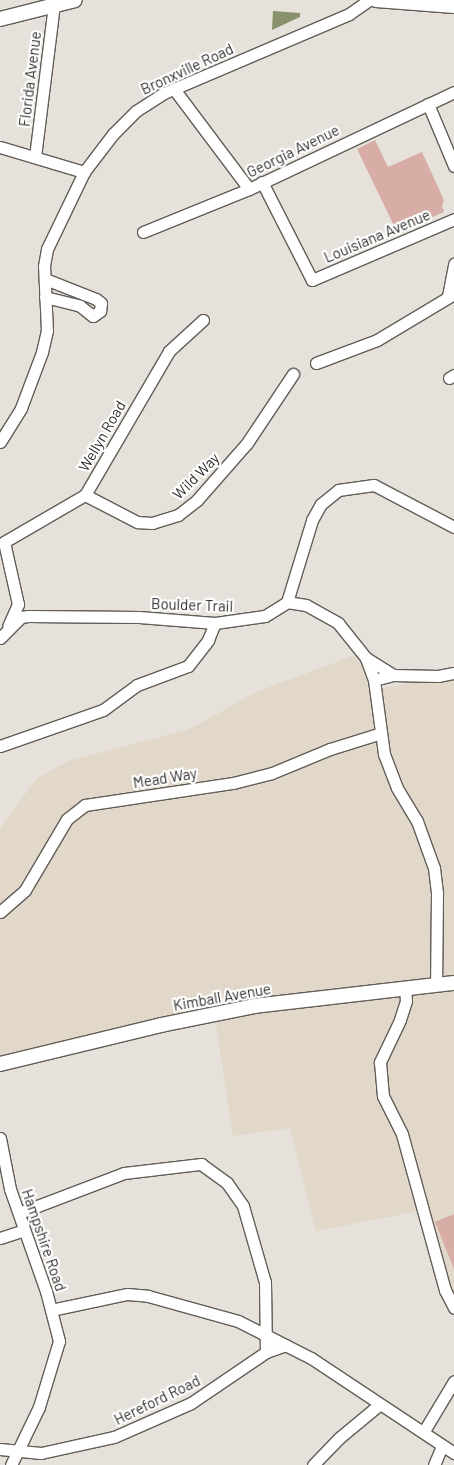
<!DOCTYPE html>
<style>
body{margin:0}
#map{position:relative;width:454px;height:1465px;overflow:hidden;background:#e6e1da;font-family:Barlow,sans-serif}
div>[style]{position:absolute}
.built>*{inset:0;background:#e2d8ca}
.green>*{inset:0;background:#d7ada5}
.water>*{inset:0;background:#89926c}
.roads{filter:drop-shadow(1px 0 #625d57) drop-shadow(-1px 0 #625d57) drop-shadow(0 1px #625d57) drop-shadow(0 -1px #625d57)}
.minor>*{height:11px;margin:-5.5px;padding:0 5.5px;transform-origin:5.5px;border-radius:5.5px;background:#fff}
.tertiary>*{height:14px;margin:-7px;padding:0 7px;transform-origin:7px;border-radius:7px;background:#fff}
span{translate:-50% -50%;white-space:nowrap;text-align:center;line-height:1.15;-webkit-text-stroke:4.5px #fff;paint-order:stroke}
.street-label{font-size:15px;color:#302e2b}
</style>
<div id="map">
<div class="built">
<i style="clip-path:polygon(358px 654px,382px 688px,454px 675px,454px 1305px,425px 1210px,316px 1231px,290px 1128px,233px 1136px,214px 1012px,0 1061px,0 828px,36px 779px,68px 761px,190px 729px,256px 692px)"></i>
</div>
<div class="green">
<i style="clip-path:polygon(375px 140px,388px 167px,422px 152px,444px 200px,442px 206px,444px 212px,397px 232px,357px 149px)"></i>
<i style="clip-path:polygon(454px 1214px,454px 1269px,435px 1222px)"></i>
</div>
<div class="water">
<i style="clip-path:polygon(273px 11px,300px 13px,300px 17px,272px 30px)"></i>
</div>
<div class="roads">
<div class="minor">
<i style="left:174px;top:89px;width:125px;rotate:53.1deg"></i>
<i style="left:428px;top:104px;width:67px;rotate:67.2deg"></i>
<i style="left:0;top:147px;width:88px;rotate:16.6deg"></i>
<i style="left:35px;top:157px;width:153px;rotate:-82.9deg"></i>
<i style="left:262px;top:182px;width:110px;rotate:63deg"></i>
<i style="left:312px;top:280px;width:155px;rotate:-23.2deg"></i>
<i style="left:143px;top:232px;width:114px;rotate:-22.1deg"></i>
<i style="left:249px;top:189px;width:227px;rotate:-25.3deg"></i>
<i style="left:448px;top:296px;width:33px;rotate:-79deg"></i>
<i style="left:45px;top:297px;width:36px;rotate:14deg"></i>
<i style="left:80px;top:306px;width:16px;rotate:38deg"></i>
<i style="left:93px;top:316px;width:9px;rotate:-36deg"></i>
<i style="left:100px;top:311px;width:8px;rotate:-83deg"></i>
<i style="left:101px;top:303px;width:6px;rotate:-141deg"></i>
<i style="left:96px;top:299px;width:55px;rotate:-158.6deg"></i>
<i style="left:316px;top:363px;width:65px;rotate:-20.7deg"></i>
<i style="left:377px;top:340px;width:90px;rotate:-30.9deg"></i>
<i style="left:449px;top:378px;width:6px;rotate:-31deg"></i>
<i style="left:0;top:442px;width:40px;rotate:-58deg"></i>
<i style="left:21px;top:408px;width:60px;rotate:-69.4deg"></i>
<i style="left:42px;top:352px;width:22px;rotate:-77deg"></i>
<i style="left:47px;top:331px;width:65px;rotate:-92.6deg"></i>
<i style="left:44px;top:266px;width:17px;rotate:-80deg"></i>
<i style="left:47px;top:249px;width:85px;rotate:-64.3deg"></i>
<i style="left:84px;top:172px;width:48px;rotate:-52.7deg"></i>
<i style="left:113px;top:134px;width:33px;rotate:-45deg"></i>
<i style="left:136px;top:111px;width:33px;rotate:-33deg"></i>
<i style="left:164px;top:93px;width:201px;rotate:-23.1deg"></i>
<i style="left:349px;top:14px;width:24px;rotate:-35deg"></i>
<i style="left:85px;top:495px;width:59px;rotate:27.4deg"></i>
<i style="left:137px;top:522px;width:15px;rotate:4deg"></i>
<i style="left:152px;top:523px;width:27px;rotate:-17deg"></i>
<i style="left:178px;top:515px;width:24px;rotate:-38deg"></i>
<i style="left:197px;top:500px;width:76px;rotate:-48.7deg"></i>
<i style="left:247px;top:443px;width:83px;rotate:-56.3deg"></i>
<i style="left:4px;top:542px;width:94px;rotate:-30.1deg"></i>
<i style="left:85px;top:495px;width:167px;rotate:-59.7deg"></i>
<i style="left:169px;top:351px;width:46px;rotate:-42.4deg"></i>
<i style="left:4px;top:542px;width:64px;rotate:77.3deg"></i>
<i style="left:18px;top:604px;width:24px;rotate:114deg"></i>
<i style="left:287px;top:602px;width:86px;rotate:-73deg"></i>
<i style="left:312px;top:520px;width:18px;rotate:-61deg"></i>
<i style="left:321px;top:504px;width:22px;rotate:-39deg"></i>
<i style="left:338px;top:490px;width:36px;rotate:-8deg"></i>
<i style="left:374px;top:485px;width:90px;rotate:27.7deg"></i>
<i style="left:0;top:638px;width:30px;rotate:-45deg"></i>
<i style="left:21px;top:617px;width:7px;rotate:-8deg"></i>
<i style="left:28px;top:616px;width:111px;rotate:0.5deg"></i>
<i style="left:139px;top:617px;width:76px;rotate:4.5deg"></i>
<i style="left:215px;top:623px;width:50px;rotate:-8deg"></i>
<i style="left:265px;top:616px;width:26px;rotate:-32deg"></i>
<i style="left:287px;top:602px;width:19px;rotate:9deg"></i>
<i style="left:306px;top:605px;width:37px;rotate:29deg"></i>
<i style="left:338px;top:623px;width:45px;rotate:51.3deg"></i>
<i style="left:366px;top:658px;width:23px;rotate:70deg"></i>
<i style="left:374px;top:680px;width:75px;rotate:82.3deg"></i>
<i style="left:384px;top:754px;width:36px;rotate:69deg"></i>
<i style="left:397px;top:788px;width:39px;rotate:59deg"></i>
<i style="left:417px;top:821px;width:50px;rotate:70.1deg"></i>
<i style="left:434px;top:868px;width:26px;rotate:83deg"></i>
<i style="left:437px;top:894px;width:91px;rotate:90.6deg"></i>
<i style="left:366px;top:658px;width:32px;rotate:32deg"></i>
<i style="left:374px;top:680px;width:20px;rotate:-15deg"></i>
<i style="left:393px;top:675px;width:45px;rotate:1.3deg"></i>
<i style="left:438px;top:676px;width:16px;rotate:-11deg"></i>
<i style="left:0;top:746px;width:109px;rotate:-19.3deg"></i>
<i style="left:103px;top:710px;width:42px;rotate:-36.3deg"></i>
<i style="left:137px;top:685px;width:54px;rotate:-20.4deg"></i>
<i style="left:188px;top:666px;width:33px;rotate:-52deg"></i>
<i style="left:208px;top:640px;width:18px;rotate:-68deg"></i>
<i style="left:0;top:912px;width:33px;rotate:-41deg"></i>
<i style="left:25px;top:890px;width:82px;rotate:-59.4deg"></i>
<i style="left:67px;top:819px;width:23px;rotate:-38deg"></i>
<i style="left:85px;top:805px;width:150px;rotate:-8.5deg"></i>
<i style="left:233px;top:783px;width:40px;rotate:-14.4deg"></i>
<i style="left:272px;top:773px;width:63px;rotate:-22.5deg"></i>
<i style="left:330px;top:749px;width:53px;rotate:-17.4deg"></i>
<i style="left:405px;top:987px;width:14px;rotate:86deg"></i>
<i style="left:406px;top:1001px;width:20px;rotate:108deg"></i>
<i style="left:400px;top:1020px;width:47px;rotate:115.5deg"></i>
<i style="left:380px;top:1062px;width:34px;rotate:85deg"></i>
<i style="left:383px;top:1096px;width:42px;rotate:63.4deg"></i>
<i style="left:402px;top:1134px;width:162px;rotate:74.6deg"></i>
<i style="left:445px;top:1290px;width:20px;rotate:63deg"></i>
<i style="left:0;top:1138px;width:52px;rotate:78.9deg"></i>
<i style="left:10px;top:1189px;width:108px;rotate:70.6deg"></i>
<i style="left:46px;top:1291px;width:52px;rotate:75.4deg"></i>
<i style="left:59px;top:1341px;width:69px;rotate:106.9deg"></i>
<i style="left:39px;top:1407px;width:64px;rotate:115.8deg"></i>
<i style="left:19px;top:1213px;width:112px;rotate:-20.9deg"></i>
<i style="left:124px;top:1173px;width:78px;rotate:-6.7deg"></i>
<i style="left:201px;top:1164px;width:32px;rotate:36deg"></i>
<i style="left:227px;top:1183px;width:28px;rotate:55deg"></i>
<i style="left:243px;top:1206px;width:79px;rotate:73.9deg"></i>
<i style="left:265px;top:1282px;width:70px;rotate:89.2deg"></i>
<i style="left:0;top:1238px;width:25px;rotate:-18deg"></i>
<i style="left:51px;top:1310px;width:78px;rotate:-11.9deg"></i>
<i style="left:127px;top:1294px;width:21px;rotate:5deg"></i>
<i style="left:148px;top:1296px;width:93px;rotate:15.5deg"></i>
<i style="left:238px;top:1321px;width:82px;rotate:26.9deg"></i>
<i style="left:311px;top:1358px;width:172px;rotate:33.6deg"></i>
<i style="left:424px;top:1431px;width:58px;rotate:-59deg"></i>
<i style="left:0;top:1449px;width:41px;rotate:5.6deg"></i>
<i style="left:41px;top:1453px;width:75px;rotate:-12.4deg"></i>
<i style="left:114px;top:1437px;width:84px;rotate:-23.8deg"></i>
<i style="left:191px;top:1403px;width:91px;rotate:-34.2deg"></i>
<i style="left:266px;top:1352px;width:21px;rotate:-19deg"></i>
<i style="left:313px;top:1465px;width:37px;rotate:-46deg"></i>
<i style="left:339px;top:1438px;width:53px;rotate:-39.7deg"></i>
<i style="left:434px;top:1465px;width:21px;rotate:-67deg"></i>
</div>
<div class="tertiary">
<i style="left:376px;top:0;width:78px;rotate:4.4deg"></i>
<i style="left:0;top:19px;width:77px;rotate:-14.2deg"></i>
<i style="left:0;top:1064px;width:166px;rotate:-13.6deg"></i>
<i style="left:161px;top:1025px;width:95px;rotate:-11.5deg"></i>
<i style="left:254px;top:1006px;width:201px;rotate:-6.6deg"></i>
</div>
</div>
<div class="street-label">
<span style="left:187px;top:69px;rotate:-25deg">Bronxville Road</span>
<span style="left:30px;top:79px;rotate:-83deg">Florida Avenue</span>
<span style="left:293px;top:151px;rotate:-26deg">Georgia Avenue</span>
<span style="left:377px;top:236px;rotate:-23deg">Louisiana Avenue</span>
<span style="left:102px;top:436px;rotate:-60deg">Wellyn Road</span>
<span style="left:196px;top:476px;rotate:-45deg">Wild Way</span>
<span style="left:192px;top:605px;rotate:2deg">Boulder Trail</span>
<span style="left:165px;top:778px;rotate:-9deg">Mead Way</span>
<span style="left:222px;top:997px;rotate:-10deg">Kimball Avenue</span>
<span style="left:44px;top:1240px;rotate:71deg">Hampshire Road</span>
<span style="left:157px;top:1400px;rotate:-26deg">Hereford Road</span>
</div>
</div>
